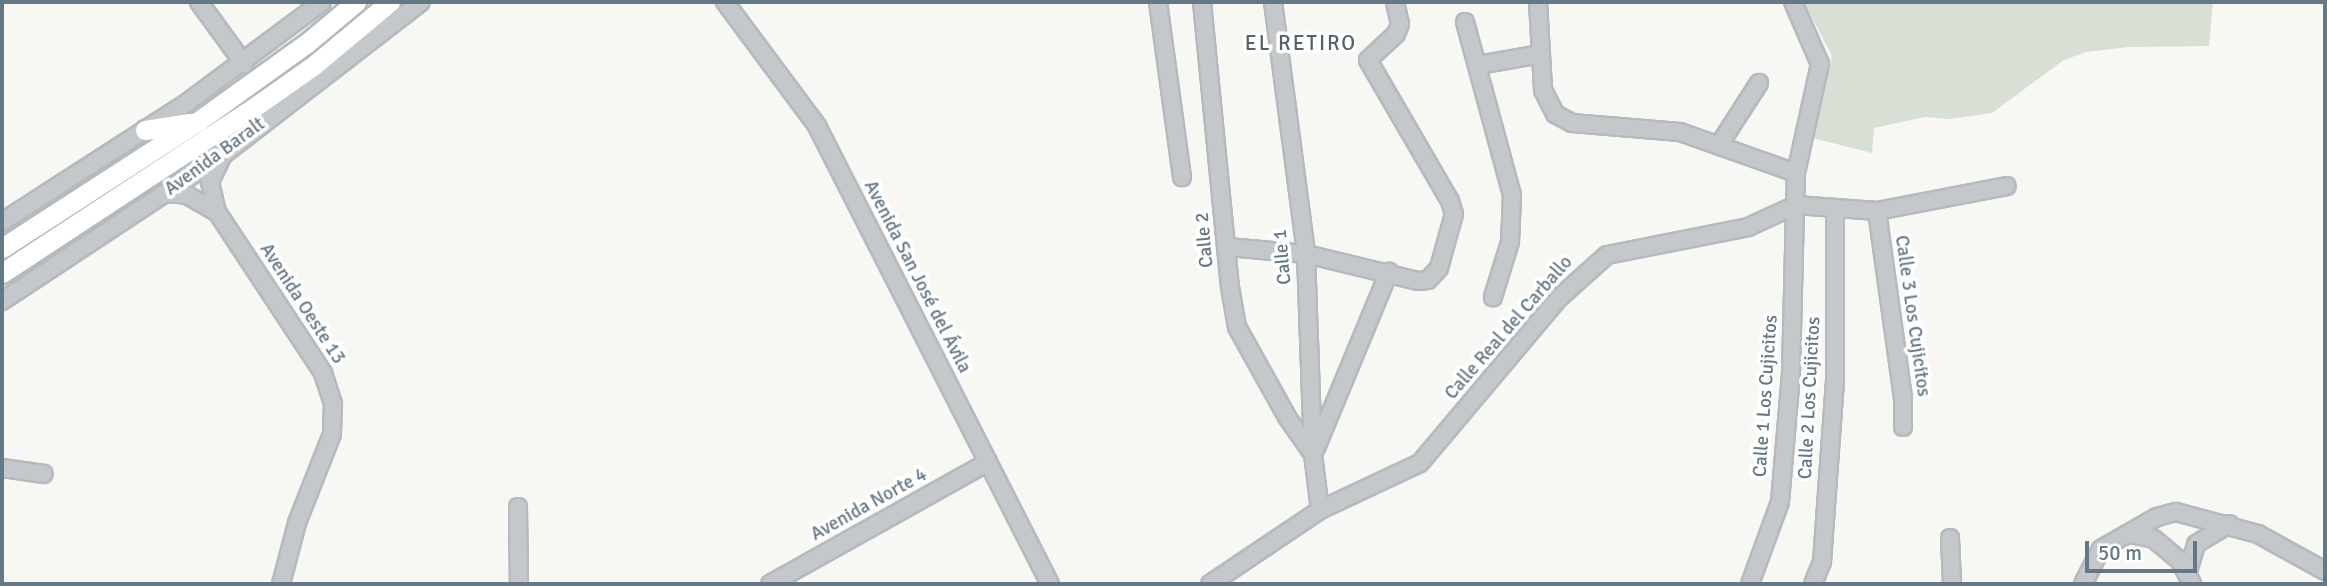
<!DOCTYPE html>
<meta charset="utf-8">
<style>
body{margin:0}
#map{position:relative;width:2327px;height:586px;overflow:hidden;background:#f7f7f4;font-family:Signika,sans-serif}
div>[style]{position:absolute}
.green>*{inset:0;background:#d8dfd5}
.roads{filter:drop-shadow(2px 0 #b5babe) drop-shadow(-2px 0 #b5babe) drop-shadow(0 2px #b5babe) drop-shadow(0 -2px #b5babe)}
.minor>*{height:16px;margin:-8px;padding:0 8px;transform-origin:8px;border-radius:8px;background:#c4c8cb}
.major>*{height:19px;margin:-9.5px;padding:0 9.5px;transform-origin:9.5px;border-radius:9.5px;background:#fff}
span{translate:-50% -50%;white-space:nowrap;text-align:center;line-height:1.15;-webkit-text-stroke:7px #fff;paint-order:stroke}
.street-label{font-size:19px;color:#657886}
.neighbourhood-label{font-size:21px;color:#53616b;letter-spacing:2px}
.frame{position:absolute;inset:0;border:4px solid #657886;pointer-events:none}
.scale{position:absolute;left:2085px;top:541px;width:112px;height:32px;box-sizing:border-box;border:4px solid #657886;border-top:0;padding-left:9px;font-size:21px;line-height:24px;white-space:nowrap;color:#657886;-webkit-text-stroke:5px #fff;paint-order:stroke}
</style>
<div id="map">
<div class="green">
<i style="clip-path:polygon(1804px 2px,2213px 2px,2209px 46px,2129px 47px,2086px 52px,2064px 60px,1992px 113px,1950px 119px,1925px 117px,1874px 128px,1872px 153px,1813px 138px,1832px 56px)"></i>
</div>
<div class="roads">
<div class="minor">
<i style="left:199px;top:2px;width:77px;rotate:54deg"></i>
<i style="left:725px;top:2px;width:154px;rotate:53.4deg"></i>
<i style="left:817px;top:126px;width:514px;rotate:63.04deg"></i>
<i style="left:1158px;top:2px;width:177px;rotate:82.2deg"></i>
<i style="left:1202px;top:2px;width:286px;rotate:84.4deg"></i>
<i style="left:1230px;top:287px;width:41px;rotate:80.1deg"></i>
<i style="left:1237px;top:327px;width:103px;rotate:60.9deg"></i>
<i style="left:1287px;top:417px;width:45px;rotate:54.9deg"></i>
<i style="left:1273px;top:2px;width:254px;rotate:82.5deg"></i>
<i style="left:1306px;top:254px;width:200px;rotate:88deg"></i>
<i style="left:1313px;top:454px;width:56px;rotate:82.9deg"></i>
<i style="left:1538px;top:2px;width:88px;rotate:86.7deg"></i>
<i style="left:1543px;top:90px;width:27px;rotate:63deg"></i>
<i style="left:1555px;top:114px;width:19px;rotate:28deg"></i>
<i style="left:1572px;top:123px;width:108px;rotate:4.8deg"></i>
<i style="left:1680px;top:132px;width:123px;rotate:19.5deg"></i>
<i style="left:1465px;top:22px;width:179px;rotate:74.8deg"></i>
<i style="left:1512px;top:195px;width:47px;rotate:92.4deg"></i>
<i style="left:1510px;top:242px;width:58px;rotate:107.2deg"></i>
<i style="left:1478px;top:65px;width:64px;rotate:-9.9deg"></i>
<i style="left:1719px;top:145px;width:74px;rotate:-57.2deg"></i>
<i style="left:222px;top:157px;width:28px;rotate:116deg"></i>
<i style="left:210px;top:182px;width:31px;rotate:77deg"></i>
<i style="left:217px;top:212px;width:193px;rotate:56.6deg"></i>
<i style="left:323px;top:373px;width:33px;rotate:72deg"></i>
<i style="left:333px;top:404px;width:30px;rotate:92deg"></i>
<i style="left:332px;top:434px;width:96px;rotate:111.5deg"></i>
<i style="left:297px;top:523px;width:63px;rotate:104.7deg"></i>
<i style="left:166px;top:193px;width:21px;rotate:5deg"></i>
<i style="left:187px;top:195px;width:34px;rotate:30deg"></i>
<i style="left:1877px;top:211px;width:189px;rotate:82.1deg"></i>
<i style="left:1903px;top:398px;width:29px;rotate:90deg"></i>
<i style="left:2px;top:222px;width:221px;rotate:-32.8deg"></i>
<i style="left:188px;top:102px;width:167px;rotate:-36.7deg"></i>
<i style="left:1228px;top:247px;width:78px;rotate:5.1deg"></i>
<i style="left:1306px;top:254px;width:115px;rotate:13.6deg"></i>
<i style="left:1418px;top:281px;width:10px;rotate:-6deg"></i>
<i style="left:1428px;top:280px;width:16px;rotate:-47deg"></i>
<i style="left:1439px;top:268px;width:56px;rotate:-74.5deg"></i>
<i style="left:1454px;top:214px;width:14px;rotate:-107deg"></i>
<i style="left:1450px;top:201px;width:163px;rotate:-120.2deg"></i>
<i style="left:1368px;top:60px;width:38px;rotate:-43deg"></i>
<i style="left:1396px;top:34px;width:11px;rotate:-68deg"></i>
<i style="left:1400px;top:24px;width:23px;rotate:-103deg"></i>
<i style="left:2px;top:301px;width:265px;rotate:-33.5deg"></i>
<i style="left:223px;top:155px;width:250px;rotate:-37.7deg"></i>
<i style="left:1316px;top:448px;width:191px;rotate:-67.5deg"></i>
<i style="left:2px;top:468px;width:42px;rotate:8.1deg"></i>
<i style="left:518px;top:507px;width:77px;rotate:89.3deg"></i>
<i style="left:2129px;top:534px;width:25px;rotate:11deg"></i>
<i style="left:2154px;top:539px;width:34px;rotate:40deg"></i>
<i style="left:2180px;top:561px;width:26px;rotate:62deg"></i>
<i style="left:1950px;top:538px;width:46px;rotate:87.5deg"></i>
<i style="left:2188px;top:571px;width:28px;rotate:-73deg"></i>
<i style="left:2196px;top:544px;width:39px;rotate:-31deg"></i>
<i style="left:770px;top:584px;width:250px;rotate:-29.2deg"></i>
<i style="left:1210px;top:584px;width:133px;rotate:-33.9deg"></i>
<i style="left:1320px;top:510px;width:110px;rotate:-25.2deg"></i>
<i style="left:1420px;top:463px;width:217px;rotate:-49.9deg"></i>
<i style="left:1560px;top:297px;width:63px;rotate:-41.8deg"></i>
<i style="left:1607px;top:255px;width:144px;rotate:-11.2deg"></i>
<i style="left:1748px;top:227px;width:53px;rotate:-24.6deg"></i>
<i style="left:1796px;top:205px;width:81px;rotate:4.2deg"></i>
<i style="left:1877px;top:211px;width:132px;rotate:-10.9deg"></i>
<i style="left:1750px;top:584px;width:87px;rotate:-69.9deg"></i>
<i style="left:1780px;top:502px;width:129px;rotate:-85.1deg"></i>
<i style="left:1791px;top:373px;width:200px;rotate:-88.6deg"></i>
<i style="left:1796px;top:173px;width:112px;rotate:-77.6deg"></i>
<i style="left:1820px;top:64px;width:68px;rotate:-113.5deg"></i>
<i style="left:1813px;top:584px;width:24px;rotate:-68deg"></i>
<i style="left:1822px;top:562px;width:183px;rotate:-85.9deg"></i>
<i style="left:1835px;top:379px;width:168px;rotate:-90deg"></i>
<i style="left:2083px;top:584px;width:39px;rotate:-63deg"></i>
<i style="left:2101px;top:549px;width:64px;rotate:-29.7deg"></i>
<i style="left:2157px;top:517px;width:20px;rotate:-15deg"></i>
<i style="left:2176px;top:512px;width:85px;rotate:15deg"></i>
<i style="left:2258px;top:534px;width:77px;rotate:28.9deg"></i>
</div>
<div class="major">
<i style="left:145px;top:130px;width:45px;rotate:-9deg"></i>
<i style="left:2px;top:248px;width:232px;rotate:-32.9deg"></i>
<i style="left:197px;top:122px;width:135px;rotate:-35.7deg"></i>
<i style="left:307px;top:43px;width:64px;rotate:-39.9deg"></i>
<i style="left:2px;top:273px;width:292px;rotate:-33.3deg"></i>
<i style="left:246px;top:113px;width:83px;rotate:-35.2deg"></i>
<i style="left:314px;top:65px;width:99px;rotate:-39.7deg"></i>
</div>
</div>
<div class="street-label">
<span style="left:215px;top:157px;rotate:-36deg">Avenida Baralt</span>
<span style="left:1205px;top:240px;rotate:-95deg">Calle 2</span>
<span style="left:1283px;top:257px;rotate:-95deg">Calle 1</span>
<span style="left:917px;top:277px;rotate:63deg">Avenida San José del Ávila</span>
<span style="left:302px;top:304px;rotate:57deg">Avenida Oeste 13</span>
<span style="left:1912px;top:316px;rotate:82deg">Calle 3 Los Cujicitos</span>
<span style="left:1509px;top:328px;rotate:-49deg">Calle Real del Carballo</span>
<span style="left:1766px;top:396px;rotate:-86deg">Calle 1 Los Cujicitos</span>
<span style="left:1810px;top:398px;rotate:-87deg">Calle 2 Los Cujicitos</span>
<span style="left:869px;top:505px;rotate:-29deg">Avenida Norte 4</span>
</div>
<div class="neighbourhood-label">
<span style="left:1301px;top:43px">EL RETIRO</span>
</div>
<div class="frame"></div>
<div class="scale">50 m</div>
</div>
